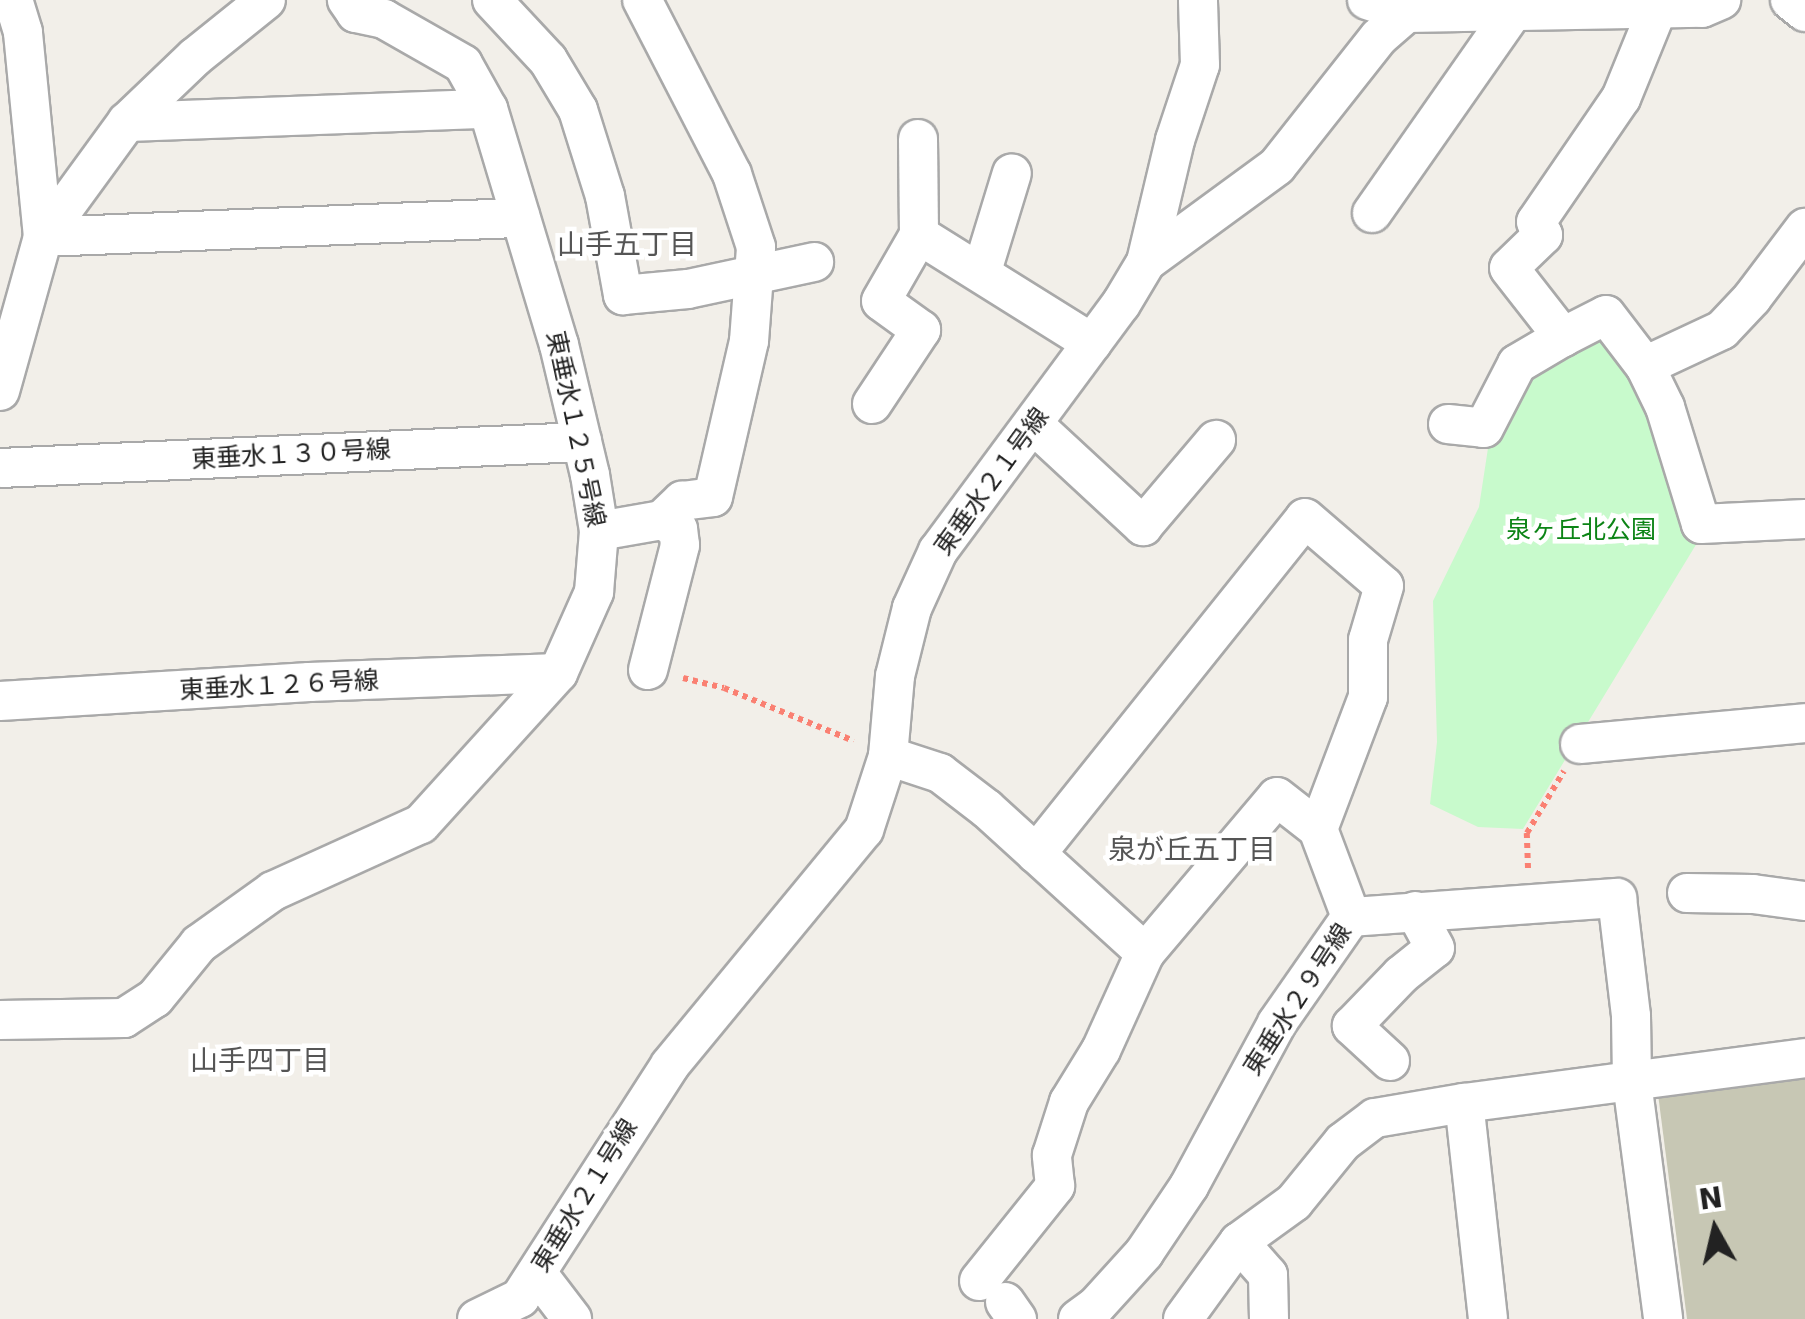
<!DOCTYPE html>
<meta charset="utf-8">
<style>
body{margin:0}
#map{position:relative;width:1805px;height:1319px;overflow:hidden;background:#f2efe9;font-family:"DejaVu Sans","Noto Sans JP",sans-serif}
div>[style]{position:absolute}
.construction>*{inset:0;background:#c7c7b4}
.park>*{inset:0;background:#c8facc}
.path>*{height:6px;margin-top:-3px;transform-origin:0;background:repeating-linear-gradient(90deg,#fa8072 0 5px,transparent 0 10px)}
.roads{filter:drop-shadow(2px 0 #a9a9a9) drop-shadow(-2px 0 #a9a9a9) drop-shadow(0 2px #a9a9a9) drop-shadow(0 -2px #a9a9a9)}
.minor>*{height:38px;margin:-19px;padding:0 19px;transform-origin:19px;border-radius:19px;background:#fff}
span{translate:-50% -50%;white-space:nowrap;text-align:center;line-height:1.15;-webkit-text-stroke:9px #fff;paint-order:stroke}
.street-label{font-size:25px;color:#222}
.park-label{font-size:25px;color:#0c8416}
.neighbourhood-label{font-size:28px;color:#555}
.north{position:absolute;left:1665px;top:1179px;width:100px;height:100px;-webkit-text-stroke:8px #fff;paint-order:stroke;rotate:352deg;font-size:28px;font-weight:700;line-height:40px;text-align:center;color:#222}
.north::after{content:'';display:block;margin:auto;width:35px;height:45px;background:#222;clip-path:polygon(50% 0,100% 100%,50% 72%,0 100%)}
</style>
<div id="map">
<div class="construction">
<i style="clip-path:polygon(1805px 1073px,1805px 1319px,1687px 1319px,1658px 1094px)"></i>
</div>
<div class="park">
<i style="clip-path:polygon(1597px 328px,1643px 385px,1697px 543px,1523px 829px,1478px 827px,1430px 804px,1437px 742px,1433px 601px,1479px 507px,1490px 435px,1525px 368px)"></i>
</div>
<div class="path">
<i style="left:683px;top:678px;width:42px;rotate:13.7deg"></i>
<i style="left:724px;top:688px;width:140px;rotate:22.2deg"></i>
<i style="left:1528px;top:868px;width:35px;rotate:-92deg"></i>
<i style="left:1527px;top:833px;width:72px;rotate:-59.2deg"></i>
</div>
<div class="roads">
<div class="minor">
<i style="left:492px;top:0;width:82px;rotate:47deg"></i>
<i style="left:548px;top:60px;width:58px;rotate:59deg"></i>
<i style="left:578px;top:110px;width:90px;rotate:72.6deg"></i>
<i style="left:605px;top:196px;width:101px;rotate:79.7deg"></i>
<i style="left:623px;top:295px;width:65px;rotate:-5.3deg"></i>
<i style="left:688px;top:289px;width:129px;rotate:-12.1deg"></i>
<i style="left:1367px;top:0;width:42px;rotate:18deg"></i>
<i style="left:1790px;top:0;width:19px;rotate:39deg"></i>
<i style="left:1657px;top:10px;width:95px;rotate:112.2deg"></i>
<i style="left:1621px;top:98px;width:150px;rotate:124.4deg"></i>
<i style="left:1536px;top:222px;width:15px;rotate:62deg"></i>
<i style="left:1543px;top:235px;width:47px;rotate:135.9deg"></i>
<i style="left:1509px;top:268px;width:88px;rotate:52deg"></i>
<i style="left:1563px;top:337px;width:48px;rotate:-27.1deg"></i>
<i style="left:1606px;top:315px;width:64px;rotate:52.6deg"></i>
<i style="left:1645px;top:366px;width:46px;rotate:64deg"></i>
<i style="left:1665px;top:407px;width:122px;rotate:72.9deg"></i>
<i style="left:1701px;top:524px;width:104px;rotate:-2.8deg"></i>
<i style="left:127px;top:122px;width:361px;rotate:-2.1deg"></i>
<i style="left:918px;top:139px;width:96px;rotate:89.4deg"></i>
<i style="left:919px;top:235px;width:204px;rotate:32deg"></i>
<i style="left:1372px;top:213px;width:260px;rotate:-55deg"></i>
<i style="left:43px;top:237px;width:478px;rotate:-2.3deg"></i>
<i style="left:43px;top:237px;width:142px;rotate:-53.9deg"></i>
<i style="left:127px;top:122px;width:94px;rotate:-43.7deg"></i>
<i style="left:195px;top:57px;width:91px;rotate:-38.8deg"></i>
<i style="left:1146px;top:262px;width:125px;rotate:-76.6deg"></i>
<i style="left:1175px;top:140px;width:79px;rotate:-71.6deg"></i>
<i style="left:1200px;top:65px;width:65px;rotate:-91.8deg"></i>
<i style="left:982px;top:271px;width:102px;rotate:-73deg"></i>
<i style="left:1645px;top:366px;width:85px;rotate:-25.1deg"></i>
<i style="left:1722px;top:330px;width:44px;rotate:-46.8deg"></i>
<i style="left:1752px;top:298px;width:88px;rotate:-52.9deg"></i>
<i style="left:0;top:391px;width:160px;rotate:-74.4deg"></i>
<i style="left:43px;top:237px;width:206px;rotate:-95.6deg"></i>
<i style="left:23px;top:32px;width:34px;rotate:-107deg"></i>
<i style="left:872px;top:404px;width:89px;rotate:-56.5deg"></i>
<i style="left:921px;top:330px;width:49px;rotate:-144.1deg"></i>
<i style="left:881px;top:301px;width:76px;rotate:-60.1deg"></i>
<i style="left:1448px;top:424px;width:36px;rotate:6deg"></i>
<i style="left:1484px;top:428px;width:72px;rotate:-62.7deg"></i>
<i style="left:1517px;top:364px;width:53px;rotate:-30.4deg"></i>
<i style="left:1034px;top:425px;width:149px;rotate:42.8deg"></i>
<i style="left:1143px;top:526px;width:113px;rotate:-49.7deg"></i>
<i style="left:0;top:468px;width:583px;rotate:-2.56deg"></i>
<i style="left:599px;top:531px;width:64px;rotate:-9.9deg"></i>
<i style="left:662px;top:520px;width:28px;rotate:-44deg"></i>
<i style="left:682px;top:501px;width:31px;rotate:-7deg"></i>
<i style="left:713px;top:497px;width:160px;rotate:-77deg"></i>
<i style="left:749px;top:341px;width:94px;rotate:-85.7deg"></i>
<i style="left:756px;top:247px;width:77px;rotate:-108.2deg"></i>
<i style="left:732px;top:174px;width:196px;rotate:-117.3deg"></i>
<i style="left:648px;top:670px;width:129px;rotate:-75.6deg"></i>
<i style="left:680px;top:545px;width:16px;rotate:-97deg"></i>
<i style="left:678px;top:529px;width:18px;rotate:-151deg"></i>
<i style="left:0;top:701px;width:310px;rotate:-3.5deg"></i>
<i style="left:309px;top:682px;width:249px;rotate:-2.1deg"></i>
<i style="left:1580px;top:744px;width:226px;rotate:-5.3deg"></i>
<i style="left:888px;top:756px;width:55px;rotate:18.1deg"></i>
<i style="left:940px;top:773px;width:59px;rotate:37.5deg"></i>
<i style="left:987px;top:809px;width:214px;rotate:42.3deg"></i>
<i style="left:1145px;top:953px;width:204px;rotate:-49.8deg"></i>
<i style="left:1277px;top:797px;width:52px;rotate:38deg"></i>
<i style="left:1318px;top:829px;width:94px;rotate:69.4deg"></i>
<i style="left:1036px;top:854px;width:430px;rotate:-51.3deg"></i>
<i style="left:1305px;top:518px;width:104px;rotate:40.7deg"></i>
<i style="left:1384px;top:586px;width:56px;rotate:106.5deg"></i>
<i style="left:1368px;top:640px;width:57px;rotate:90deg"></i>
<i style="left:1368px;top:697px;width:141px;rotate:110.7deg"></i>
<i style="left:1687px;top:893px;width:66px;rotate:0.9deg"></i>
<i style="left:1753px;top:894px;width:52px;rotate:7.7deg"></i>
<i style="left:0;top:1020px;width:124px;rotate:-0.9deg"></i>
<i style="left:124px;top:1018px;width:37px;rotate:-33deg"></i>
<i style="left:155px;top:998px;width:70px;rotate:-50.8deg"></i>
<i style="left:199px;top:944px;width:91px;rotate:-35.6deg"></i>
<i style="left:273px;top:891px;width:162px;rotate:-24.4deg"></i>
<i style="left:421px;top:824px;width:204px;rotate:-47.8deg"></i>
<i style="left:558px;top:673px;width:89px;rotate:-66deg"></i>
<i style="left:594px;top:592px;width:61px;rotate:-85.3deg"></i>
<i style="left:599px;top:531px;width:57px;rotate:-99.1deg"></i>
<i style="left:590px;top:475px;width:134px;rotate:-103.4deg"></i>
<i style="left:559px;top:345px;width:246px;rotate:-106.7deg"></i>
<i style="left:488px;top:109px;width:51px;rotate:-119.1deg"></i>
<i style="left:463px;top:64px;width:91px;rotate:-150.3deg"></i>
<i style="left:384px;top:19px;width:29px;rotate:-168deg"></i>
<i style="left:356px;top:13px;width:16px;rotate:-125deg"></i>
<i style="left:1390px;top:1061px;width:52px;rotate:-137.4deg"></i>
<i style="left:1352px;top:1026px;width:71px;rotate:-46.1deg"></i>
<i style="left:1401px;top:975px;width:43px;rotate:-38.5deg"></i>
<i style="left:1435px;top:948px;width:42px;rotate:-118.4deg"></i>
<i style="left:1239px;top:1242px;width:44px;rotate:48.7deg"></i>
<i style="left:1268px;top:1275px;width:44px;rotate:88.7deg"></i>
<i style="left:537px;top:1273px;width:58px;rotate:52.7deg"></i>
<i style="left:979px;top:1281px;width:122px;rotate:-51.3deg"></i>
<i style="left:1055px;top:1186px;width:31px;rotate:-96deg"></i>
<i style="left:1052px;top:1155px;width:56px;rotate:-72.2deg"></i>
<i style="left:1069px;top:1102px;width:61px;rotate:-58.4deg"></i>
<i style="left:1101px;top:1050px;width:107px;rotate:-65.6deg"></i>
<i style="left:1005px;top:1302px;width:21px;rotate:55deg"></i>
<i style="left:477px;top:1319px;width:48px;rotate:-26deg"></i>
<i style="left:520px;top:1298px;width:277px;rotate:-57.2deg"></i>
<i style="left:670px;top:1065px;width:305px;rotate:-50.5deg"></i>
<i style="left:864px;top:830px;width:78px;rotate:-72deg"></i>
<i style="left:888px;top:756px;width:80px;rotate:-85deg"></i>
<i style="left:895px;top:676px;width:70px;rotate:-76deg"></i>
<i style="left:912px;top:608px;width:63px;rotate:-65.5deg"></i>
<i style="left:938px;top:551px;width:307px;rotate:-53.5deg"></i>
<i style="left:1121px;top:304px;width:49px;rotate:-59.2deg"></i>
<i style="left:1146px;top:262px;width:162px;rotate:-36.2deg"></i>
<i style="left:1277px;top:166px;width:164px;rotate:-51.7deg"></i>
<i style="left:1379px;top:37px;width:37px;rotate:-41deg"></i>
<i style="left:1407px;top:13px;width:295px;rotate:-1deg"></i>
<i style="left:1702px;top:8px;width:21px;rotate:-23deg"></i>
<i style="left:1078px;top:1319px;width:22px;rotate:-36deg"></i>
<i style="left:1096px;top:1306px;width:72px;rotate:-47.8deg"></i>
<i style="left:1144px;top:1253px;width:81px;rotate:-56.1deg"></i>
<i style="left:1189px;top:1186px;width:185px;rotate:-61.6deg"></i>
<i style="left:1277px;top:1023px;width:129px;rotate:-55.1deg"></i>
<i style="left:1351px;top:917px;width:267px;rotate:-4.1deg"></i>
<i style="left:1617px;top:898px;width:119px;rotate:83.2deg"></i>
<i style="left:1631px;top:1016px;width:66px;rotate:89.1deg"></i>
<i style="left:1632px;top:1082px;width:239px;rotate:82.5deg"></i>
<i style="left:1183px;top:1319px;width:95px;rotate:-54deg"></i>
<i style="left:1239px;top:1242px;width:68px;rotate:-36deg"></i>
<i style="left:1294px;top:1202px;width:77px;rotate:-50.8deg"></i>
<i style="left:1343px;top:1142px;width:40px;rotate:-37deg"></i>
<i style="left:1375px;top:1118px;width:90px;rotate:-9.6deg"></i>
<i style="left:1488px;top:1319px;width:217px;rotate:-96.3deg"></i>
<i style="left:1464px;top:1103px;width:344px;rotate:-7.5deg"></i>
</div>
</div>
<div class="street-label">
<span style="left:575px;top:429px;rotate:78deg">東垂水１２５号線</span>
<span style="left:291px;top:455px;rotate:-3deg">東垂水１３０号線</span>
<span style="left:992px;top:482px;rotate:-54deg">東垂水２１号線</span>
<span style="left:279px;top:686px;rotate:-3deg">東垂水１２６号線</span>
<span style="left:1298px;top:1000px;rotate:-57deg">東垂水２９号線</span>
<span style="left:585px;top:1196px;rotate:-58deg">東垂水２１号線</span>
</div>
<div class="park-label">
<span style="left:1581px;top:530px">泉ヶ丘北公園</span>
</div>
<div class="neighbourhood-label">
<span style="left:627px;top:245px">山手五丁目</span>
<span style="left:1192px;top:850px">泉が丘五丁目</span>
<span style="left:260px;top:1061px">山手四丁目</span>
</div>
<div class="north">N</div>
</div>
